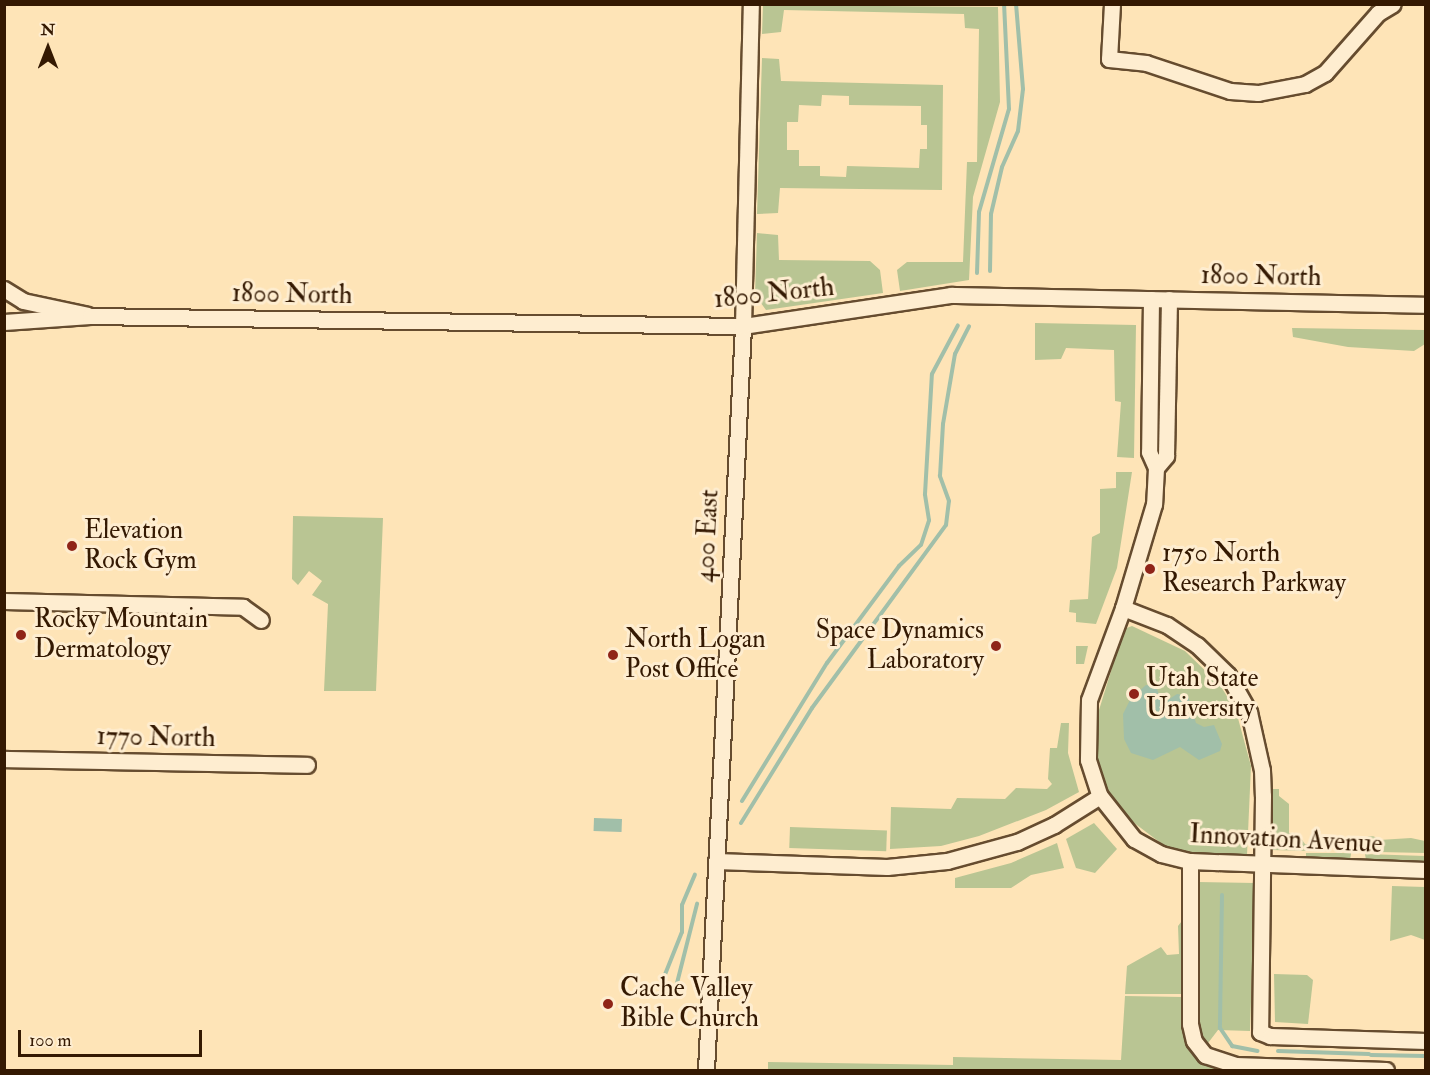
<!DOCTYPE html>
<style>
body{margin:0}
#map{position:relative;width:1430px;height:1075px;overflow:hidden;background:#fee4b7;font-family:"IM FELL Double Pica",serif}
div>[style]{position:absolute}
.green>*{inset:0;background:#b9c593;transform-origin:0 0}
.round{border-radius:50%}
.water>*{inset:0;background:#a1bfa9;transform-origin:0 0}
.stream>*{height:4px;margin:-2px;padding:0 2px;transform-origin:2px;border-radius:2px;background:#a1bfa9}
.roads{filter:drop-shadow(2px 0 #664c2f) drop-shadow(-2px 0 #664c2f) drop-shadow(0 2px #664c2f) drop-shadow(0 -2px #664c2f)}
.minor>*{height:15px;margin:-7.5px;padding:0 7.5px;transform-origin:7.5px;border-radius:7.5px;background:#feedd0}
.dots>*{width:16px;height:16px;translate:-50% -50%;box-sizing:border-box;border:3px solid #feedd0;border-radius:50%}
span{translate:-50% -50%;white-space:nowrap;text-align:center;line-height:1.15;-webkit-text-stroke:6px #feedd0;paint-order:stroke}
.street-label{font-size:26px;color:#341902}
.poi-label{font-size:26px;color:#341902}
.left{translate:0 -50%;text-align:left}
.right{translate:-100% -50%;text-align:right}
.frame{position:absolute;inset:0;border:6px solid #341902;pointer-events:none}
.north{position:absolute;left:18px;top:18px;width:60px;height:60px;-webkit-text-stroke:4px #feedd0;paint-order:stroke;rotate:0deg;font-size:16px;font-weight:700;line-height:24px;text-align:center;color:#341902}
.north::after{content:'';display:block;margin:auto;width:21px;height:27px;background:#341902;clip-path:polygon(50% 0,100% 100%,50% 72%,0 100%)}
.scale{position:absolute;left:18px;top:1030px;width:184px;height:27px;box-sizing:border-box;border:3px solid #341902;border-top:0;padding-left:8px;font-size:18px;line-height:21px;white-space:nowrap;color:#341902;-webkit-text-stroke:4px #feedd0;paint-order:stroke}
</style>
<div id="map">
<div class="green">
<i style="clip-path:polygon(763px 5px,998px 7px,1000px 102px,973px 197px,969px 280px,900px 291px,897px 270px,907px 262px,963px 262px,967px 162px,977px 162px,979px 29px,965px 28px,964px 14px,784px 10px,781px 32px,762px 34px)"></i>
<i style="clip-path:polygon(evenodd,762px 58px,779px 59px,781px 81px,943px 85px,942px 190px,780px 188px,778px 213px,757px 214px,762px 58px,822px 95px,849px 96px,849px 105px,921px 106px,921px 125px,927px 125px,927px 149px,920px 149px,919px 168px,847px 166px,846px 177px,820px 176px,820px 166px,799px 166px,799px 150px,787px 150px,787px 122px,798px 122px,799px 105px,821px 106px,822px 95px)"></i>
<i style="clip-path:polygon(757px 233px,778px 235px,779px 260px,870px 261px,880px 270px,883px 293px,766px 310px,755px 295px)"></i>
<i style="clip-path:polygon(1035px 323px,1136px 325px,1134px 458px,1117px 457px,1121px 402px,1115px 401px,1114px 350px,1066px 348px,1061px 359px,1035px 360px)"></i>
<i style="clip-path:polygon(1292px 328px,1425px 330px,1425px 344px,1414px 351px,1348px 347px,1293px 337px)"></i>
<i style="clip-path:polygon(1116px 472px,1132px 472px,1117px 568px,1096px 624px,1076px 622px,1076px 613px,1069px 612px,1070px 600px,1088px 599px,1092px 537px,1100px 533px,1100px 489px,1116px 488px)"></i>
<i style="clip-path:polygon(293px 516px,383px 518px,376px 691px,324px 691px,328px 604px,312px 595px,322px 581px,309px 571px,298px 585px,292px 579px)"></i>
<i style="clip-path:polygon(1132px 626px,1185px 651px,1220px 685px,1236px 711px,1251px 766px,1247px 855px,1204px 857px,1166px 847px,1121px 813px,1103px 783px,1097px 765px,1095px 723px,1124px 629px)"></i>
<i style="clip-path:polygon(1076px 646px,1088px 646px,1084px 664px,1076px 664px)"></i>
<i style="clip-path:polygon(1061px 723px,1069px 723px,1068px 753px,1079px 792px,1046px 810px,979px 836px,941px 846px,890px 849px,891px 807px,951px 809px,957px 798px,1005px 799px,1016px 788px,1047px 789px,1052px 784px,1048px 779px,1050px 748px,1057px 748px)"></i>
<i style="clip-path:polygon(1273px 789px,1279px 789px,1279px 796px,1289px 804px,1289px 833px,1298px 834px,1305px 844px,1312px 845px,1311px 851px,1272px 850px)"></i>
<i style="clip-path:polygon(1094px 823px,1117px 849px,1095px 873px,1076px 868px,1066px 839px)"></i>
<i style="left:790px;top:827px;width:97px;height:21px;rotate:2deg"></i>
<i class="round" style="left:1363px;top:836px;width:16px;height:16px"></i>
<i style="clip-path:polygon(1411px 838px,1425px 841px,1425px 853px,1379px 852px,1379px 840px)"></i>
<i style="clip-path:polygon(1057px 843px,1064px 868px,1031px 875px,1011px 888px,955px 888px,955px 878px,1011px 863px)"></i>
<i style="clip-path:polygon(1306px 853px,1351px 853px,1351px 854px,1350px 860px,1306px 859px)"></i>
<i style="clip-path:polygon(1365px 854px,1425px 856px,1425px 861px,1366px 860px)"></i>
<i style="clip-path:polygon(1198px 882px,1255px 883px,1250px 1031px,1218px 1030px,1205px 1047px,1195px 1022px)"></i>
<i style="clip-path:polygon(1392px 886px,1425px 887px,1425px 940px,1411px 935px,1390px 941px)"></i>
<i style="clip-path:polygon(1185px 917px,1183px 994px,1125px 994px,1127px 966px,1161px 947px,1167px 955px,1179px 954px,1178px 926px)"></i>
<i style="clip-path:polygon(1274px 974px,1307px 975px,1313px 980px,1308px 1024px,1275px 1022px)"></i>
<i style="clip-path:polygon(1125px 996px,1183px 997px,1183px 1030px,1189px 1047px,1201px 1061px,1221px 1070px,768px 1070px,768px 1062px,953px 1065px,953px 1057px,1121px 1060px)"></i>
</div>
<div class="water">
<i style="clip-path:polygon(1146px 685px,1156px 686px,1162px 704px,1177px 694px,1188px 696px,1196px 723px,1204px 727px,1214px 725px,1222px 744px,1220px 751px,1199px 760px,1180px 747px,1153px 760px,1131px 753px,1124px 739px,1123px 714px,1131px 698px)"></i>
<i style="left:594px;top:818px;width:28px;height:13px;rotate:2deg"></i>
</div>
<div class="stream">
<i style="left:990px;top:271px;width:57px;rotate:-89deg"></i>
<i style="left:991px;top:214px;width:48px;rotate:-76.8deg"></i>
<i style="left:1002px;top:167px;width:39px;rotate:-66deg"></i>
<i style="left:1018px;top:131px;width:42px;rotate:-83.2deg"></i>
<i style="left:1023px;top:89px;width:85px;rotate:-94.7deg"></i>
<i style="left:977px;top:273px;width:61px;rotate:-88.1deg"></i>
<i style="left:979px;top:212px;width:107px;rotate:-73.8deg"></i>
<i style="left:1009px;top:109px;width:105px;rotate:-92.7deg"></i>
<i style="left:742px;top:801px;width:162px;rotate:-58.4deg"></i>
<i style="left:827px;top:663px;width:121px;rotate:-53.4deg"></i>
<i style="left:899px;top:566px;width:30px;rotate:-44deg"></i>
<i style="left:921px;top:545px;width:26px;rotate:-72deg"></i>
<i style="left:929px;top:520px;width:26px;rotate:-99deg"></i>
<i style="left:925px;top:494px;width:120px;rotate:-86.7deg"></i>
<i style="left:932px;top:374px;width:55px;rotate:-62deg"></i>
<i style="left:741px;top:823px;width:135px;rotate:-58.3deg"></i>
<i style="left:812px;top:708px;width:227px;rotate:-53.8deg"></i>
<i style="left:946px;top:525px;width:24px;rotate:-83deg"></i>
<i style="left:949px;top:501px;width:27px;rotate:-110deg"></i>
<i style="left:940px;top:476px;width:52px;rotate:-86.7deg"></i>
<i style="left:943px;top:424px;width:71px;rotate:-80.3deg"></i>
<i style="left:955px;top:354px;width:31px;rotate:-63deg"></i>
<i style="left:1222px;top:895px;width:133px;rotate:90.9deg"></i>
<i style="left:1220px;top:1028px;width:22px;rotate:56deg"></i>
<i style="left:1232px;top:1046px;width:26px;rotate:11deg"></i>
<i style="left:664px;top:996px;width:15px;rotate:-37deg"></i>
<i style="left:676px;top:987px;width:86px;rotate:-75.8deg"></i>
<i style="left:664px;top:997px;width:15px;rotate:-98deg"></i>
<i style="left:662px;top:982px;width:54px;rotate:-68.2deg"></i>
<i style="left:682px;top:932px;width:27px;rotate:-90deg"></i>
<i style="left:682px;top:905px;width:33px;rotate:-67deg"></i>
<i style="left:1278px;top:1051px;width:91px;rotate:1.9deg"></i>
<i style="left:1371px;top:1055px;width:55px;rotate:1deg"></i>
</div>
<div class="roads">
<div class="minor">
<i style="left:1112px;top:4px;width:55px;rotate:93.1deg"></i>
<i style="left:1109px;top:59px;width:37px;rotate:6deg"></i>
<i style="left:1146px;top:63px;width:89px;rotate:18.4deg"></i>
<i style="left:1230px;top:91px;width:28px;rotate:4deg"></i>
<i style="left:1258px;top:93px;width:48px;rotate:-10.8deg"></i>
<i style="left:1305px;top:84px;width:23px;rotate:-29deg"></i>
<i style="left:1325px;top:73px;width:80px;rotate:-48.5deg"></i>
<i style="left:1378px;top:13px;width:17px;rotate:-31deg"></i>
<i style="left:4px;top:289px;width:22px;rotate:32deg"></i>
<i style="left:23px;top:301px;width:66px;rotate:12.2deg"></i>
<i style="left:1151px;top:299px;width:153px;rotate:90.7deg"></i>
<i style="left:1149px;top:452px;width:17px;rotate:66deg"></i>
<i style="left:1156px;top:468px;width:36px;rotate:93deg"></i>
<i style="left:1154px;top:504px;width:109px;rotate:106.6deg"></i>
<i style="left:1123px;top:608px;width:98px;rotate:110.3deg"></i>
<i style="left:1089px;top:700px;width:60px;rotate:91deg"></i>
<i style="left:1088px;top:760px;width:38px;rotate:72deg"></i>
<i style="left:1100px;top:796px;width:55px;rotate:51.7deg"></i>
<i style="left:1134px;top:839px;width:31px;rotate:29deg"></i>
<i style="left:1161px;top:854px;width:30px;rotate:14deg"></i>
<i style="left:1190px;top:861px;width:236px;rotate:2.2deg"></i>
<i style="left:4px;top:322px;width:86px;rotate:-4deg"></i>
<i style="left:90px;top:316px;width:653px;rotate:0.88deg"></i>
<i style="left:743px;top:326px;width:210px;rotate:-8.5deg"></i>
<i style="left:951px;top:295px;width:475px;rotate:1.2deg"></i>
<i style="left:1156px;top:468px;width:16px;rotate:-50deg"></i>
<i style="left:1166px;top:456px;width:157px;rotate:-88.9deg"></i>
<i style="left:4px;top:601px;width:239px;rotate:1.4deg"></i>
<i style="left:243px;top:607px;width:22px;rotate:36deg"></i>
<i style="left:1123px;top:608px;width:47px;rotate:21.1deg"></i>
<i style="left:1167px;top:625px;width:36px;rotate:34deg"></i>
<i style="left:1197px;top:645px;width:43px;rotate:44.1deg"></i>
<i style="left:1228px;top:675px;width:43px;rotate:60.4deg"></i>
<i style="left:1249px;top:712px;width:59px;rotate:77.4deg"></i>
<i style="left:1262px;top:770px;width:26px;rotate:88deg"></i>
<i style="left:1263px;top:796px;width:236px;rotate:90.7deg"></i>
<i style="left:1260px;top:1032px;width:11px;rotate:22deg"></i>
<i style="left:1270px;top:1036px;width:156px;rotate:1.8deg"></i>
<i style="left:4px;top:759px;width:303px;rotate:1.1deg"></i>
<i style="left:716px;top:861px;width:171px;rotate:2deg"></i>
<i style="left:887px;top:867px;width:60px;rotate:-5.7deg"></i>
<i style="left:947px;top:861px;width:73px;rotate:-15.2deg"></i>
<i style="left:1017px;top:842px;width:41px;rotate:-24.7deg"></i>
<i style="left:1054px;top:825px;width:54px;rotate:-32.2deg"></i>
<i style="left:1190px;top:861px;width:163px;rotate:90deg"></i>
<i style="left:1190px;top:1024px;width:17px;rotate:77deg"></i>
<i style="left:1194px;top:1041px;width:18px;rotate:52deg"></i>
<i style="left:1205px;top:1055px;width:32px;rotate:18deg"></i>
<i style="left:1235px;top:1065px;width:151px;rotate:1.9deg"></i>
<i style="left:706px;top:1070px;width:745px;rotate:-87.15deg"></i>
<i style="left:743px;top:326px;width:322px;rotate:-88.6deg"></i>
</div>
</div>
<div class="dots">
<i style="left:72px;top:546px;background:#8f2418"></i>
<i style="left:1150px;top:569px;background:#8f2418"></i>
<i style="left:21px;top:635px;background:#8f2418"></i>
<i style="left:996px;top:646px;background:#8f2418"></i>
<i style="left:613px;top:655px;background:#8f2418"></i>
<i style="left:1134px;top:694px;background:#8f2418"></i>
<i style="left:608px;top:1004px;background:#8f2418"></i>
</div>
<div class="street-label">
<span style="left:1261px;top:277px;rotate:1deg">1800 North</span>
<span style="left:774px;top:294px;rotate:-6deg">1800 North</span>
<span style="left:292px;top:295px;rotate:1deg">1800 North</span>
<span style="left:708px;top:536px;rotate:-87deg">400 East</span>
<span style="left:156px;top:738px;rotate:1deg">1770 North</span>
<span style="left:1286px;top:840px;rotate:3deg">Innovation Avenue</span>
</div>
<div class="poi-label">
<span class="left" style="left:84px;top:546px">Elevation<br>Rock Gym</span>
<span class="left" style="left:1162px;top:569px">1750 North<br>Research Parkway</span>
<span class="left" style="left:34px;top:635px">Rocky Mountain<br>Dermatology</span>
<span class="right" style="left:984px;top:646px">Space Dynamics<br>Laboratory</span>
<span class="left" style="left:625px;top:655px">North Logan<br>Post Office</span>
<span class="left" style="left:1146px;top:694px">Utah State<br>University</span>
<span class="left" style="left:620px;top:1004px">Cache Valley<br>Bible Church</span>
</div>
<div class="frame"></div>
<div class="north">N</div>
<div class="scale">100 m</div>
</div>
